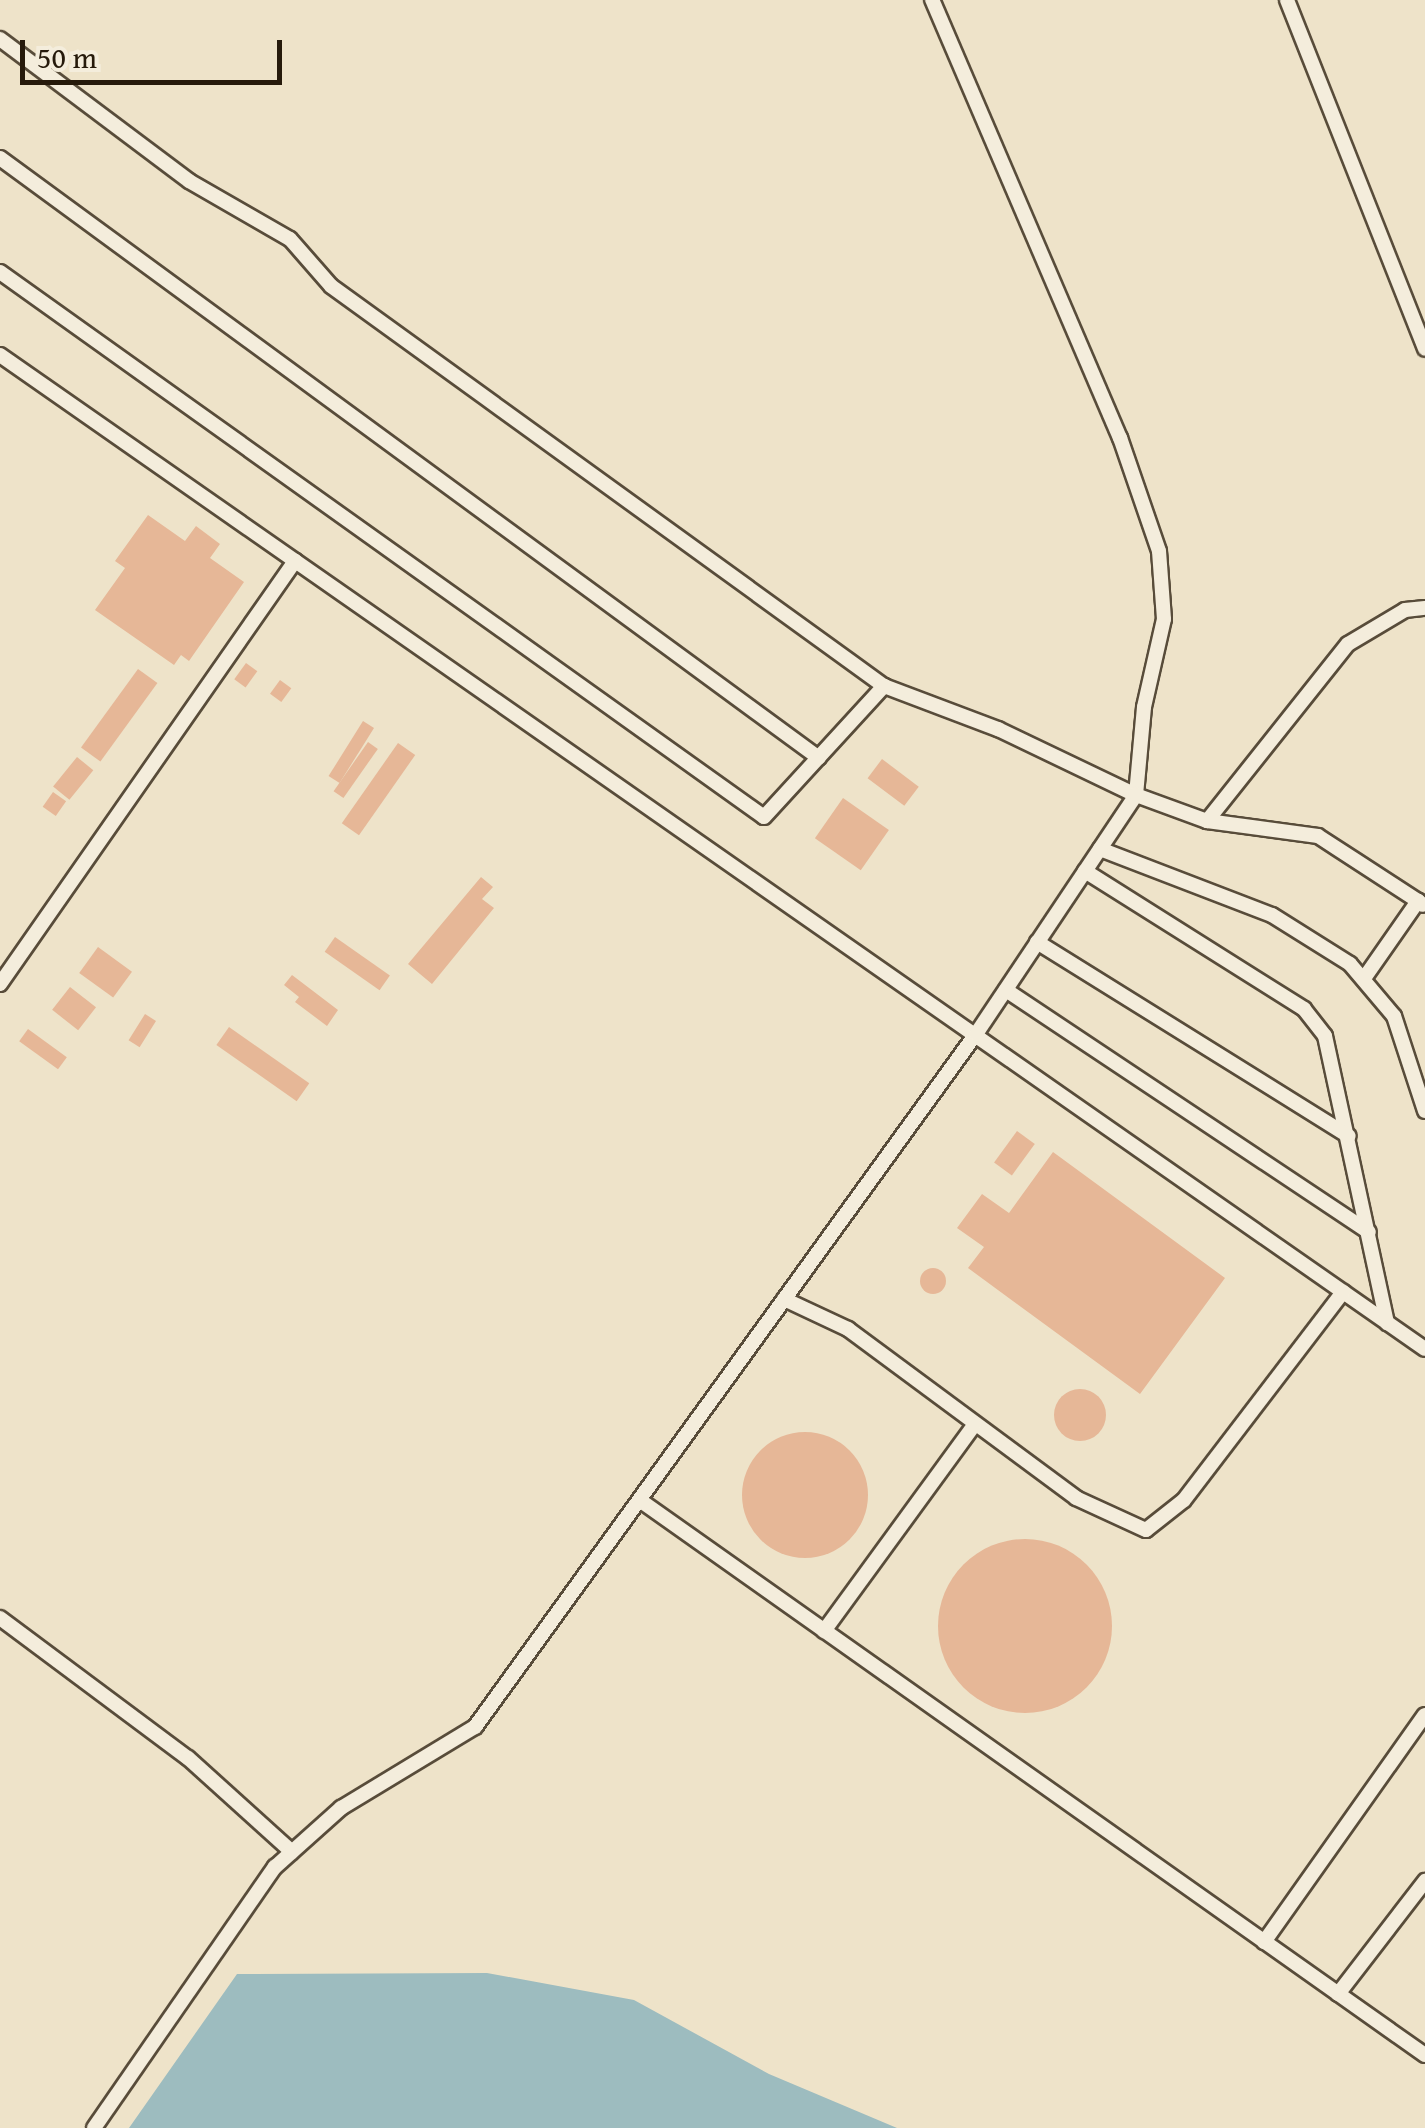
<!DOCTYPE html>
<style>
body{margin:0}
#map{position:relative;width:1425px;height:2128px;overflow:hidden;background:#eee3c9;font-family:"Gentium Book Plus",serif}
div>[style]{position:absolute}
.water>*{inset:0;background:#9dbcbf}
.building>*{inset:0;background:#e6b797;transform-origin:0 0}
.round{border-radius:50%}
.roads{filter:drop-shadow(2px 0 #584c3a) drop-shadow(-2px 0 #584c3a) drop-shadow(0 2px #584c3a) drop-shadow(0 -2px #584c3a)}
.lane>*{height:14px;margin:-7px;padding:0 7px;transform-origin:7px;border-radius:7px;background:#f4eddc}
span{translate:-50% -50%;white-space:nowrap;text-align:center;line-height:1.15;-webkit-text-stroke:8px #f4eddc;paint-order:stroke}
.scale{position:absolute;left:20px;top:40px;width:262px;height:45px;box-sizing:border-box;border:5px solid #261a0b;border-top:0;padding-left:12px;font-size:30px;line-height:35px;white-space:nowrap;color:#261a0b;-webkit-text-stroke:8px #f4eddc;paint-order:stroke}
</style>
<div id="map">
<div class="water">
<i style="clip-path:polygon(487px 1973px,634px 2000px,769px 2074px,897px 2128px,129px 2128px,237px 1974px)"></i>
</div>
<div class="building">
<i style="clip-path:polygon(148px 515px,185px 541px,196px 526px,220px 544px,210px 558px,244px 582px,189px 661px,181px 655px,174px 665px,95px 610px,125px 568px,115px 561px)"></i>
<i style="left:246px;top:663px;width:14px;height:20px;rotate:36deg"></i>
<i style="left:138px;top:669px;width:24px;height:97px;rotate:36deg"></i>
<i style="left:280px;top:680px;width:14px;height:17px;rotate:36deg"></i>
<i style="left:363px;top:721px;width:13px;height:65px;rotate:32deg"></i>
<i style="left:368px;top:742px;width:12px;height:60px;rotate:35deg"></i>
<i style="left:398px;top:743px;width:21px;height:98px;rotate:35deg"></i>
<i style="left:77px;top:757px;width:21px;height:38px;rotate:39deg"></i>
<i style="left:882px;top:759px;width:46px;height:24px;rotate:37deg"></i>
<i style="left:53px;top:792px;width:16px;height:18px;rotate:35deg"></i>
<i style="left:843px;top:798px;width:56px;height:49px;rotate:35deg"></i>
<i style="clip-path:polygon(481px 877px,493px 887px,482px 899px,494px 908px,432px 984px,408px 964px)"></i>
<i style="left:335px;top:937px;width:67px;height:18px;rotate:35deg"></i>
<i style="left:98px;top:947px;width:42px;height:32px;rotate:36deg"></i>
<i style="clip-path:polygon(292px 975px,338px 1010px,327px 1026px,295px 1002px,299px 997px,284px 985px)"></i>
<i style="left:70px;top:987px;width:33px;height:29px;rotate:38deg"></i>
<i style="left:145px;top:1014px;width:13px;height:31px;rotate:32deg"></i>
<i style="left:229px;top:1027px;width:98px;height:22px;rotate:35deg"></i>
<i style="left:28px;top:1029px;width:48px;height:15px;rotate:36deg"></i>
<i style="left:1017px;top:1131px;width:22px;height:39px;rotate:36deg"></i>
<i style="clip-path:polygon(1053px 1152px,1225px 1278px,1140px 1394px,968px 1268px,984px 1247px,957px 1228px,982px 1194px,1009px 1213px)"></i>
<i class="round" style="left:920px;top:1268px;width:26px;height:26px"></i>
<i class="round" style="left:1054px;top:1389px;width:52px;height:52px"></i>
<i class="round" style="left:742px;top:1432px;width:126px;height:126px"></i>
<i class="round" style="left:938px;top:1539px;width:174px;height:174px"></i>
</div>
<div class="roads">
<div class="lane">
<i style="left:1287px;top:0;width:375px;rotate:68.4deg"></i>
<i style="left:0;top:39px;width:236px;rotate:36.9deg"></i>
<i style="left:189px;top:181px;width:116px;rotate:29.9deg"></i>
<i style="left:290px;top:239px;width:62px;rotate:48.9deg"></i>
<i style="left:331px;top:286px;width:683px;rotate:35.88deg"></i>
<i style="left:0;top:158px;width:1015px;rotate:36.23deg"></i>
<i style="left:0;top:272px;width:938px;rotate:35.5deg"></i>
<i style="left:764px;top:817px;width:178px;rotate:-47.5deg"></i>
<i style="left:884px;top:686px;width:122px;rotate:20.7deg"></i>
<i style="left:998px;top:729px;width:153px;rotate:25.6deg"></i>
<i style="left:1136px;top:795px;width:88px;rotate:-84.8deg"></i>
<i style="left:1144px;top:707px;width:90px;rotate:-77.2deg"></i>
<i style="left:1164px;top:619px;width:68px;rotate:-94.2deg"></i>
<i style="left:1159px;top:551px;width:120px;rotate:-109deg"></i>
<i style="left:1120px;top:438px;width:477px;rotate:-113.2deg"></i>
<i style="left:0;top:355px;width:1737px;rotate:34.9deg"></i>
<i style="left:1207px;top:821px;width:112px;rotate:7.7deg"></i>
<i style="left:1318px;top:836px;width:119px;rotate:33deg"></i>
<i style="left:1100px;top:849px;width:184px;rotate:21deg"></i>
<i style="left:1272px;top:915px;width:92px;rotate:32.1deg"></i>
<i style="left:1350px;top:964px;width:68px;rotate:49.8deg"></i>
<i style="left:1394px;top:1016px;width:100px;rotate:71.9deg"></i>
<i style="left:1085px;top:871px;width:259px;rotate:32.2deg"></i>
<i style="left:1304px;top:1009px;width:34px;rotate:52deg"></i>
<i style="left:1325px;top:1036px;width:294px;rotate:77.8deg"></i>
<i style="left:1037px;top:942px;width:367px;rotate:31.9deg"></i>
<i style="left:1365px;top:977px;width:93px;rotate:-55.1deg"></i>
<i style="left:1418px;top:901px;width:6px;rotate:39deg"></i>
<i style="left:0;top:984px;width:516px;rotate:-55.11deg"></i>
<i style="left:1006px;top:990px;width:436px;rotate:33.7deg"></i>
<i style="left:784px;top:1299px;width:71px;rotate:25.1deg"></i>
<i style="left:848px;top:1329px;width:284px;rotate:36.5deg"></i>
<i style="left:1076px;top:1498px;width:77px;rotate:24.6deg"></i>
<i style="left:1146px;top:1530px;width:48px;rotate:-38.3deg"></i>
<i style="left:1184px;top:1500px;width:262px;rotate:-52.6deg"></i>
<i style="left:641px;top:1501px;width:960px;rotate:35.25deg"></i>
<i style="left:0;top:1618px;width:234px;rotate:36.7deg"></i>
<i style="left:188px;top:1758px;width:140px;rotate:42.1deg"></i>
<i style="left:824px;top:1631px;width:255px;rotate:-53.9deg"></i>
<i style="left:1264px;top:1942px;width:278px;rotate:-54.7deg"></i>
<i style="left:1338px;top:1994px;width:143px;rotate:-52.4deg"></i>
<i style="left:94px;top:2128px;width:318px;rotate:-55.3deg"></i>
<i style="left:275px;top:1867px;width:89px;rotate:-41.8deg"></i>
<i style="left:341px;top:1808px;width:157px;rotate:-31.2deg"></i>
<i style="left:475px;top:1727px;width:855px;rotate:-54.14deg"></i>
<i style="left:976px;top:1034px;width:288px;rotate:-56.2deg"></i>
<i style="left:1136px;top:795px;width:76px;rotate:20.1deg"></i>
<i style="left:1207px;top:821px;width:226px;rotate:-51.5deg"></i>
<i style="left:1348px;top:644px;width:66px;rotate:-30.8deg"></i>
<i style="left:1405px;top:610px;width:20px;rotate:-6deg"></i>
</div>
</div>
<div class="scale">50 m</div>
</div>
